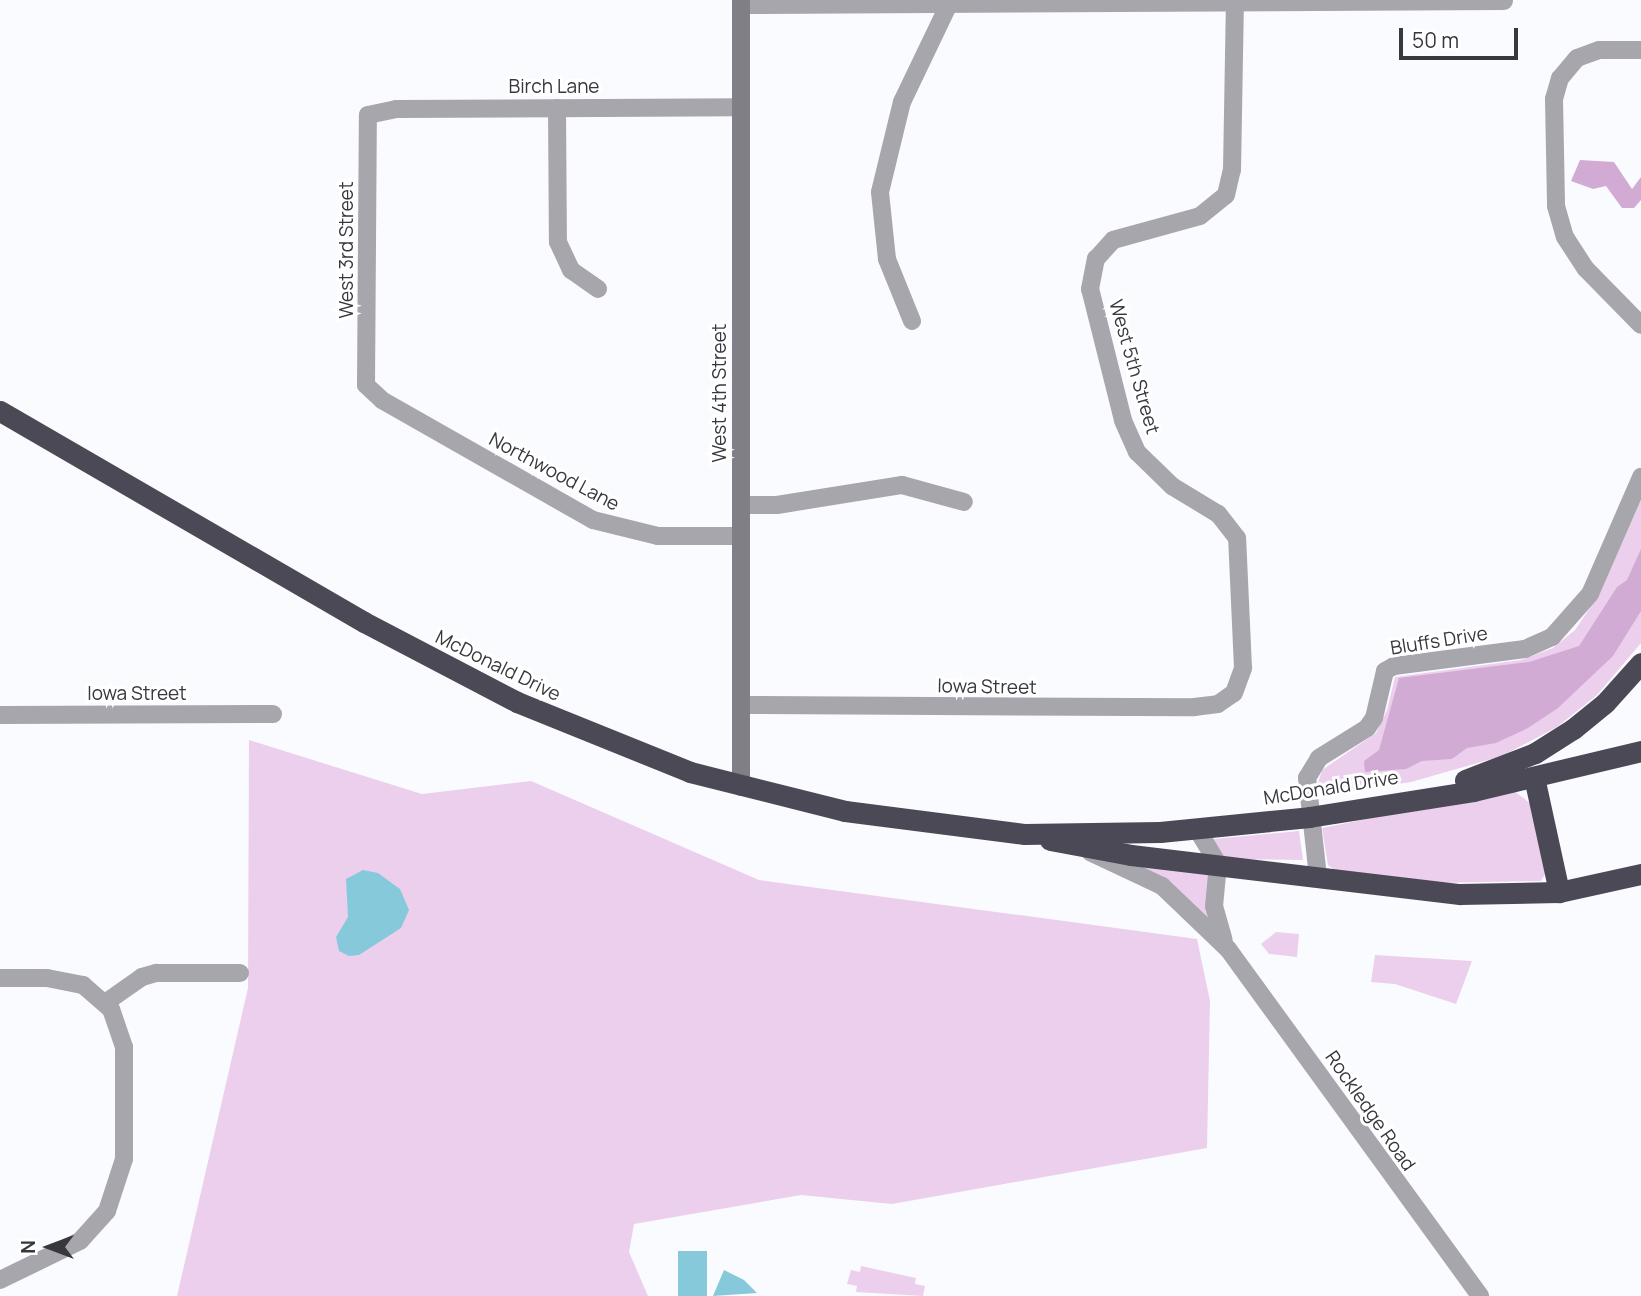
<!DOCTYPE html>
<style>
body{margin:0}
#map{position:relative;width:1641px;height:1296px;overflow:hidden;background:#fafbfe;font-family:Manrope,sans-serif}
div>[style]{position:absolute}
.green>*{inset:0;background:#eccfed}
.forest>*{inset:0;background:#d2abd5}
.water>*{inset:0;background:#85c9db;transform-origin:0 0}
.street>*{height:18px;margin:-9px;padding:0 9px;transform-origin:9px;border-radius:9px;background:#a8a6ad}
.secondary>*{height:18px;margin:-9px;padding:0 9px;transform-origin:9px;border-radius:9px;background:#807e87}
.highway>*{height:21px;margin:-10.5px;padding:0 10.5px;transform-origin:10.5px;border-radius:10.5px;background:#4c4956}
span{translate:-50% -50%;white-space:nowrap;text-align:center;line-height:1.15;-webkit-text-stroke:6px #fff;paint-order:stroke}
.street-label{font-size:19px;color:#36383e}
.north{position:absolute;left:14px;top:1212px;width:70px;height:70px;-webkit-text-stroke:5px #fff;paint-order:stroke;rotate:270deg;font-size:19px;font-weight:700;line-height:28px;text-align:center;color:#36383e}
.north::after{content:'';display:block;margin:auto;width:24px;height:32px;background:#36383e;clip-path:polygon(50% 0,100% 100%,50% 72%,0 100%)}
.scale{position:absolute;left:1399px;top:28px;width:119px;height:32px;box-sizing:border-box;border:4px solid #36383e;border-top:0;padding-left:9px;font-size:21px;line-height:24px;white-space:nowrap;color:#36383e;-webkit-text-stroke:5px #fff;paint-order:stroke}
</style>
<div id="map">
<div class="green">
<i style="clip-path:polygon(1641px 500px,1641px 643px,1597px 695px,1557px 727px,1502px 756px,1411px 782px,1323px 795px,1318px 783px,1322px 770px,1376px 733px,1387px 710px,1395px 677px,1521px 660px,1553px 648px,1575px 630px,1600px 593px)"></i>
<i style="clip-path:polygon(249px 740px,422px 794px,531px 781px,759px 880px,1197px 939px,1210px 1001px,1207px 1148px,892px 1204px,801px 1195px,634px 1224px,629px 1252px,648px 1296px,177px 1296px,248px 988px)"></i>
<i style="clip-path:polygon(1513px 790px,1531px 804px,1545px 874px,1541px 881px,1433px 883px,1336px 871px,1328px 865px,1322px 828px)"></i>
<i style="clip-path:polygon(1299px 831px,1303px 860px,1223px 859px,1213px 839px)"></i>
<i style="clip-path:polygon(1142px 866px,1209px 871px,1209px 920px,1180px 892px)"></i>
<i style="clip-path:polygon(1276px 932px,1299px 934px,1297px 957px,1269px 954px,1261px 944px)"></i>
<i style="clip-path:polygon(1375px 955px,1472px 961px,1456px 1004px,1395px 984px,1371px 982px)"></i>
<i style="clip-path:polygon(861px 1266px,916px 1278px,915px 1284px,925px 1286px,923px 1296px,856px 1292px,857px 1286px,847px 1284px,851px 1270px,860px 1272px)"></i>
</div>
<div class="forest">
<i style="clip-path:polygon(1580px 160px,1614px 162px,1632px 189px,1641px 177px,1641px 200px,1634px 208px,1622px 208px,1606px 186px,1593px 189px,1571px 181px)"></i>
<i style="clip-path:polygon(1641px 549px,1641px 611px,1613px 656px,1558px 708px,1528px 728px,1496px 743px,1467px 748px,1452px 759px,1422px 761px,1406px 769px,1365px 772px,1364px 761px,1379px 750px,1399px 678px,1529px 662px,1579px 646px,1617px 587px,1627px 580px)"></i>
</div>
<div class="water">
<i style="clip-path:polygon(363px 870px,378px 873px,400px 889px,409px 910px,401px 928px,359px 955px,349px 956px,339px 951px,336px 937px,348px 917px,346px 879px)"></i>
<i style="left:707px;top:1251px;width:45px;height:29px;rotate:90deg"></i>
<i style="clip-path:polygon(724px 1270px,744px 1280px,757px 1293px,713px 1296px)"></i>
</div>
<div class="street">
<i style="left:741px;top:5px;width:763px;rotate:-0.3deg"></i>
<i style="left:1641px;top:50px;width:42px;rotate:180deg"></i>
<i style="left:1599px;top:50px;width:23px;rotate:160deg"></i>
<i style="left:1577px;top:58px;width:26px;rotate:130deg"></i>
<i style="left:1560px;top:78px;width:22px;rotate:106deg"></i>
<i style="left:1554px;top:99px;width:107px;rotate:88.9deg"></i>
<i style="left:1556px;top:206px;width:32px;rotate:74deg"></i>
<i style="left:1565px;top:237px;width:38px;rotate:57deg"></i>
<i style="left:1586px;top:269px;width:78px;rotate:45.5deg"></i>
<i style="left:557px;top:108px;width:134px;rotate:89.6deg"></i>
<i style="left:558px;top:242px;width:31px;rotate:65deg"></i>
<i style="left:571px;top:270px;width:33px;rotate:35deg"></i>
<i style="left:912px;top:321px;width:67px;rotate:-112deg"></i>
<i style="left:887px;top:259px;width:67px;rotate:-96deg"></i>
<i style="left:880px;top:192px;width:93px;rotate:-76.3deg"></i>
<i style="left:902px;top:102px;width:109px;rotate:-64.4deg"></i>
<i style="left:741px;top:505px;width:36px"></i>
<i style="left:777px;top:505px;width:127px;rotate:-9.1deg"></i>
<i style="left:902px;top:485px;width:64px;rotate:15.3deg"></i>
<i style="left:741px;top:536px;width:83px;rotate:180deg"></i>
<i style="left:658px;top:536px;width:67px;rotate:-166.2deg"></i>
<i style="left:593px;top:520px;width:243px;rotate:-150.4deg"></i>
<i style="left:382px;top:400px;width:22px;rotate:-137deg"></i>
<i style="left:366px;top:385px;width:270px;rotate:-89.6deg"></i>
<i style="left:368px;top:115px;width:29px;rotate:-12deg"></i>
<i style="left:396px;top:109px;width:345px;rotate:-0.3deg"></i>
<i style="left:741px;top:705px;width:453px;rotate:0.3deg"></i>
<i style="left:1194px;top:707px;width:24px;rotate:-7deg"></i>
<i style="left:1218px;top:704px;width:19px;rotate:-35deg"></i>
<i style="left:1234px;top:693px;width:27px;rotate:-70deg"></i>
<i style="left:1243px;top:668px;width:130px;rotate:-92.6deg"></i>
<i style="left:1237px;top:538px;width:31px;rotate:-128deg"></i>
<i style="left:1218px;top:514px;width:54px;rotate:-148.7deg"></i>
<i style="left:1172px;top:486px;width:49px;rotate:-135.8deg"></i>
<i style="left:1137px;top:452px;width:35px;rotate:-114deg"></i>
<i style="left:1123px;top:420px;width:135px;rotate:-104.1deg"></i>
<i style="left:1090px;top:289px;width:31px;rotate:-79deg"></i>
<i style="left:1096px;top:259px;width:25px;rotate:-48deg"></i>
<i style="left:1113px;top:240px;width:90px;rotate:-15.4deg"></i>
<i style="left:1200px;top:216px;width:33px;rotate:-39deg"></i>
<i style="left:1226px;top:195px;width:26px;rotate:-77deg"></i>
<i style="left:1232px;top:170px;width:170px;rotate:-89deg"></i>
<i style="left:0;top:715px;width:273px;rotate:-0.2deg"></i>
<i style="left:1197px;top:829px;width:41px;rotate:59deg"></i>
<i style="left:1218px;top:864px;width:42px;rotate:95.4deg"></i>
<i style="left:1214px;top:906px;width:35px;rotate:74deg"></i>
<i style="left:1090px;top:852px;width:80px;rotate:25.3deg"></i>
<i style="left:1162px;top:886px;width:91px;rotate:43.7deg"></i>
<i style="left:1228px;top:949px;width:429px;rotate:54deg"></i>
<i style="left:1318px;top:877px;width:100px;rotate:-96.3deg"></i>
<i style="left:1307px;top:778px;width:23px;rotate:-59deg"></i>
<i style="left:1319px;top:758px;width:57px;rotate:-32deg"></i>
<i style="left:1367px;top:728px;width:12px;rotate:-55deg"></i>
<i style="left:1374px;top:718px;width:48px;rotate:-76.8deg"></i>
<i style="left:1385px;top:671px;width:10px;rotate:-29deg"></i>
<i style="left:1394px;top:666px;width:132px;rotate:-7.4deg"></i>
<i style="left:1525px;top:649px;width:30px;rotate:-24deg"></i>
<i style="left:1552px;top:637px;width:57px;rotate:-48.5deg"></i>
<i style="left:1590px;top:594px;width:128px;rotate:-66.4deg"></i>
<i style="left:0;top:978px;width:47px"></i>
<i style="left:47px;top:978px;width:37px;rotate:11deg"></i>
<i style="left:83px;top:985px;width:37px;rotate:41deg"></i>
<i style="left:111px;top:1009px;width:40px;rotate:71.1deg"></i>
<i style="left:124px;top:1047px;width:112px;rotate:90deg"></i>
<i style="left:124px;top:1159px;width:55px;rotate:108.1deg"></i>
<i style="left:107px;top:1211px;width:40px;rotate:132deg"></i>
<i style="left:80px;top:1241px;width:89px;rotate:154deg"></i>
<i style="left:105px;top:1003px;width:45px;rotate:-35.1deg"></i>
<i style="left:142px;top:977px;width:15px;rotate:-16deg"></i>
<i style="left:156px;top:973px;width:84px"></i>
</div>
<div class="secondary">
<i style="left:741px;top:787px;width:787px;rotate:-90deg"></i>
</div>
<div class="highway">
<i style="left:0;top:411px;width:421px;rotate:30.1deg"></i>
<i style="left:364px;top:622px;width:173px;rotate:27.6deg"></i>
<i style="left:517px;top:702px;width:187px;rotate:22deg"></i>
<i style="left:690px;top:772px;width:160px;rotate:14.1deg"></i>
<i style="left:845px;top:811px;width:180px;rotate:7.3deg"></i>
<i style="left:1024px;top:834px;width:136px;rotate:-0.8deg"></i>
<i style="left:1160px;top:832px;width:150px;rotate:-5.7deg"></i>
<i style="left:1309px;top:817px;width:166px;rotate:-9deg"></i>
<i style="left:1473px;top:791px;width:173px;rotate:-13.4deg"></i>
<i style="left:1534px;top:777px;width:118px;rotate:77.7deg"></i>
<i style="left:1465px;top:780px;width:75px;rotate:-21.1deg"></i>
<i style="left:1535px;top:753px;width:45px;rotate:-32.3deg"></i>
<i style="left:1573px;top:729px;width:41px;rotate:-39.1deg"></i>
<i style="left:1605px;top:703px;width:54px;rotate:-48deg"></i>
<i style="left:1050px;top:840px;width:82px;rotate:10.5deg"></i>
<i style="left:1131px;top:855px;width:331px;rotate:6.8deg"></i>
<i style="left:1460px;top:894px;width:99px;rotate:-1.2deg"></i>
<i style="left:1559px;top:892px;width:84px;rotate:-12.4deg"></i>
</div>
<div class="street-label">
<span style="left:554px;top:87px">Birch Lane</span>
<span style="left:347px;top:250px;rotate:-90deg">West 3rd Street</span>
<span style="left:1134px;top:367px;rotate:74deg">West 5th Street</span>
<span style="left:720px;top:393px;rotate:-90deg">West 4th Street</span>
<span style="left:554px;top:472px;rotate:28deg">Northwood Lane</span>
<span style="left:1439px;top:641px;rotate:-9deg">Bluffs Drive</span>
<span style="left:498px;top:666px;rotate:26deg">McDonald Drive</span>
<span style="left:987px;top:687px;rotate:1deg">Iowa Street</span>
<span style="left:137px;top:694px">Iowa Street</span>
<span style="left:1331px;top:788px;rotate:-9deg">McDonald Drive</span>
<span style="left:1370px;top:1111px;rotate:55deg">Rockledge Road</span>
</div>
<div class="north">N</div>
<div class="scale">50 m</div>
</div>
